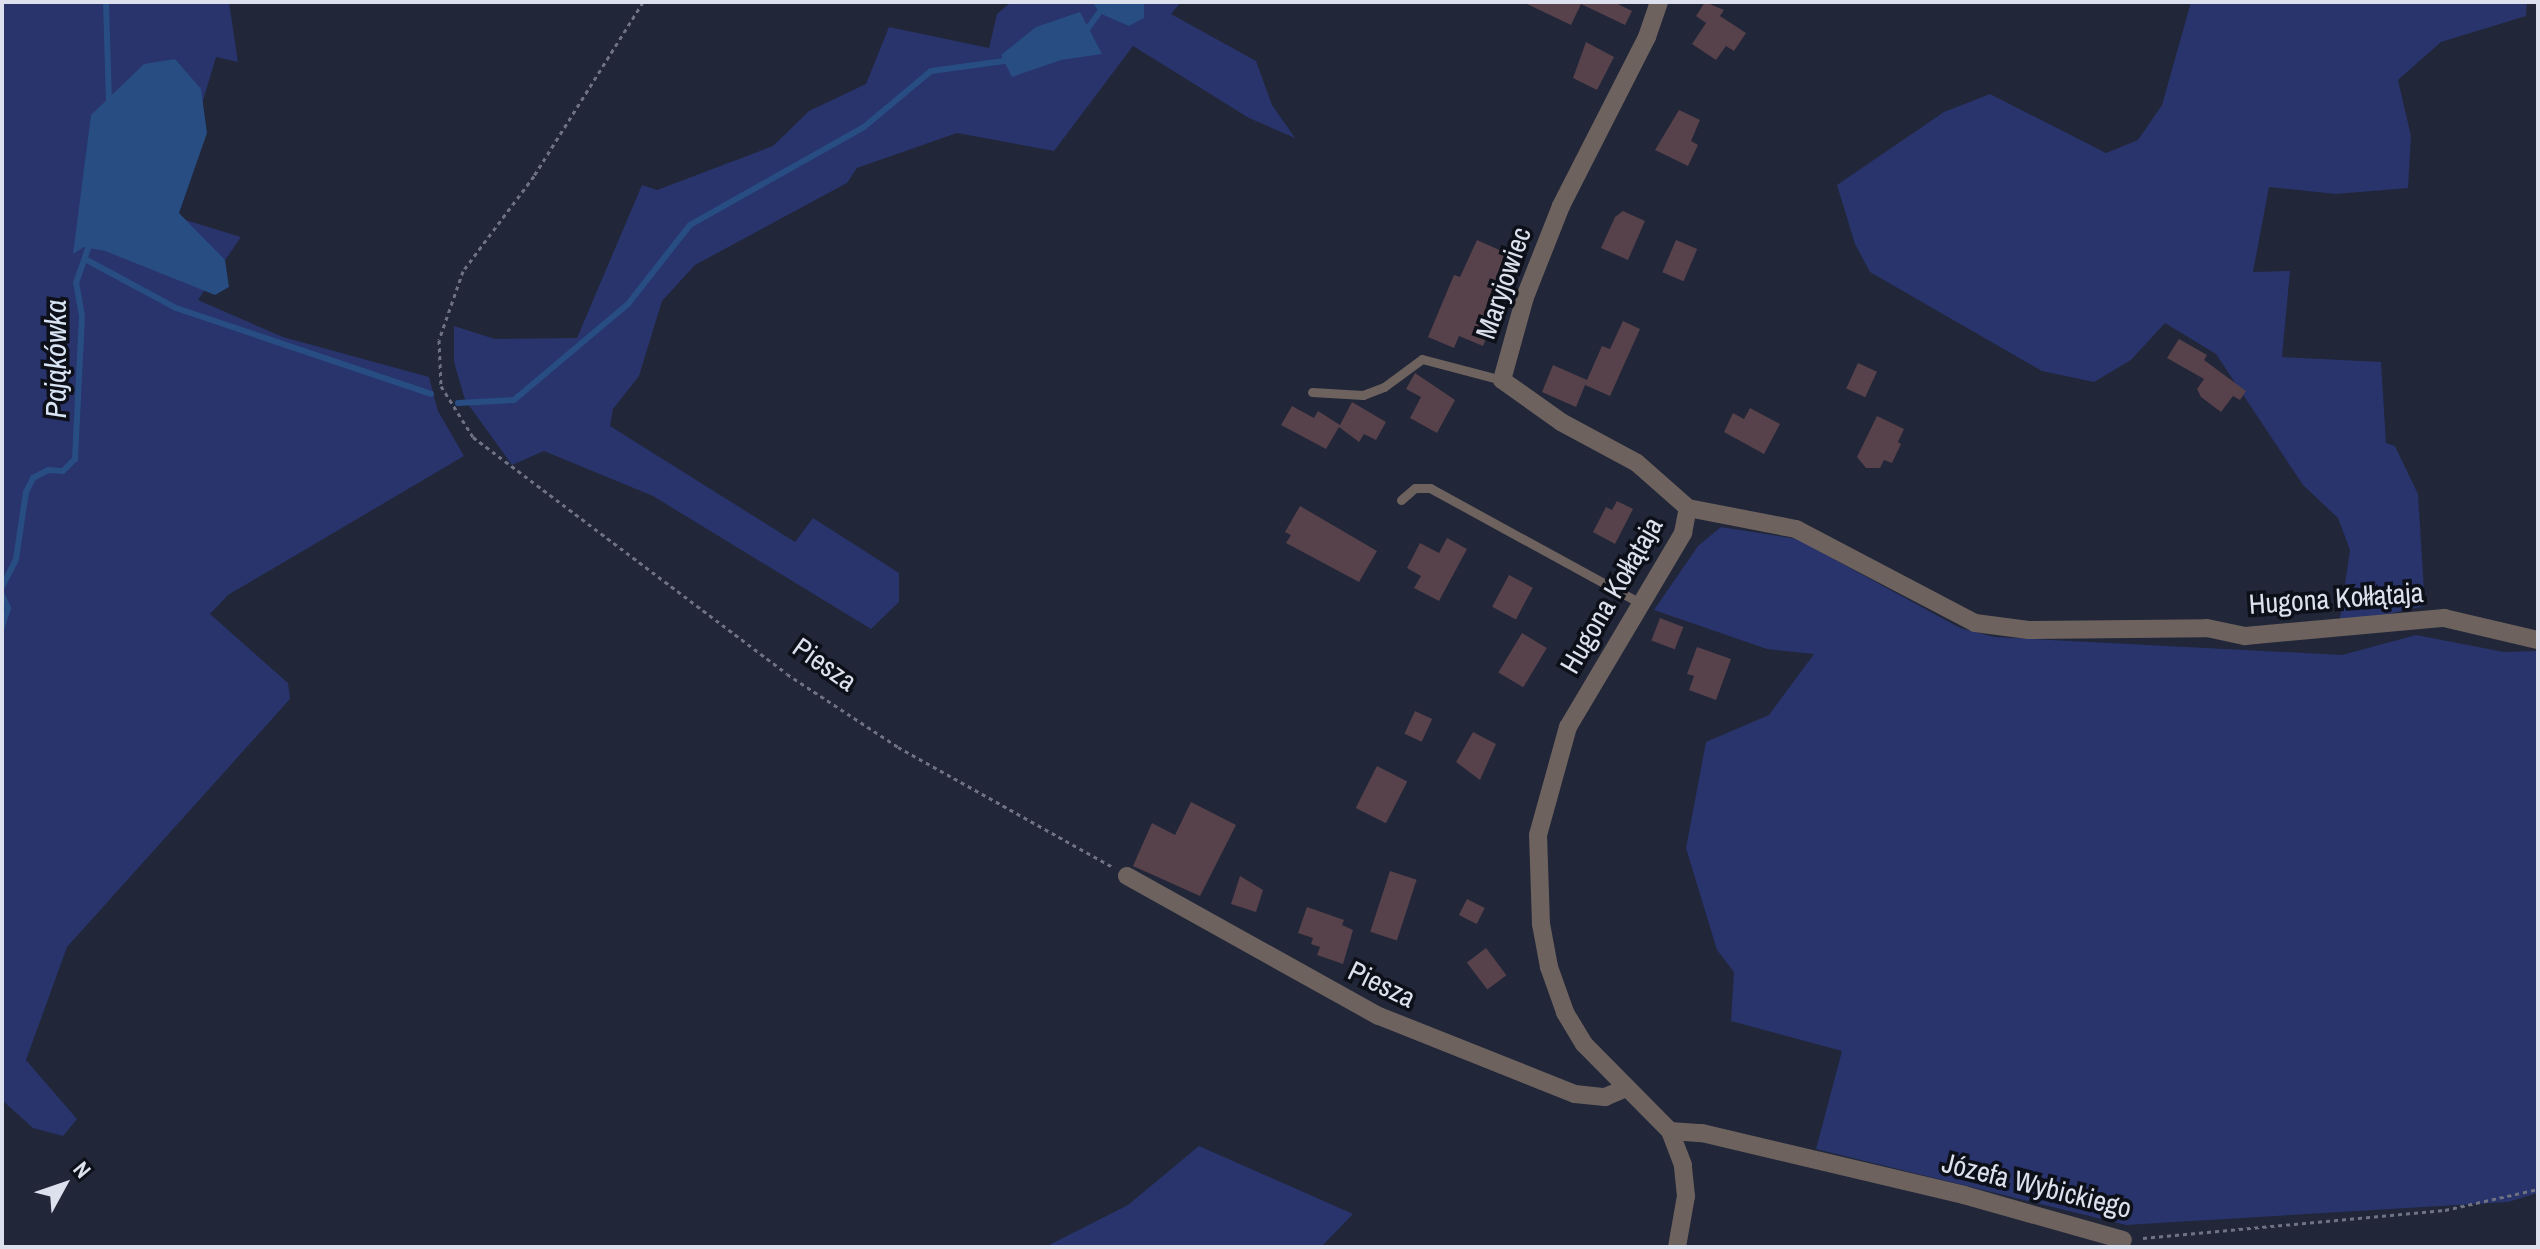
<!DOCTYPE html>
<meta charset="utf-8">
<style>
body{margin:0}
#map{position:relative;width:2540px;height:1249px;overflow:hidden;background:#212638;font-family:"Archivo Narrow",sans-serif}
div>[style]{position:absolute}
.green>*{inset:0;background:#28346b}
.water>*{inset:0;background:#274d83}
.stream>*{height:6px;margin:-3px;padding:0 3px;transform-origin:3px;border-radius:3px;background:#274d83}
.building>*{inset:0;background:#57414a;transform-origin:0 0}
.path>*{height:3px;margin-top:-1.5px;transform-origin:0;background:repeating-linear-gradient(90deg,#6e7282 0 4px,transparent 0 8px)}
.lane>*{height:9px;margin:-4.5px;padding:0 4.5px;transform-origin:4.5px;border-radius:4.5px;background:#6d625e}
.street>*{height:18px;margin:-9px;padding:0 9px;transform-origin:9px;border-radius:9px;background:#6d625e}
span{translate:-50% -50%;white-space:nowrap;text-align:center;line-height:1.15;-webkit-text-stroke:7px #0d1018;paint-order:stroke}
.street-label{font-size:28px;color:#dde1ee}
.water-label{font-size:30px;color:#d8e3f4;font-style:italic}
.frame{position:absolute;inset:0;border:4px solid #dde1ee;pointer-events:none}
.north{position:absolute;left:24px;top:1145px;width:80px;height:80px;-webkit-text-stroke:6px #0d1018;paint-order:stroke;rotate:50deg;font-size:22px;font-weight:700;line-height:32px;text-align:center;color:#dde1ee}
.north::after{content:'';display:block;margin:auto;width:28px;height:36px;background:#dde1ee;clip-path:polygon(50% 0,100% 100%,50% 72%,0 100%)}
</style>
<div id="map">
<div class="green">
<i style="clip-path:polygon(2px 2px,229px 2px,238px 62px,216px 57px,169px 215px,241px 237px,198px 300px,283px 337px,429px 377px,438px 411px,464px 456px,228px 595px,210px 614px,288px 683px,290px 699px,67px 947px,26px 1060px,77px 1119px,63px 1136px,33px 1128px,2px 1100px)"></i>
<i style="clip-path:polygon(1011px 2px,1181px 2px,1171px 14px,1256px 61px,1272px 105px,1295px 138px,1249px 118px,1133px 46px,1054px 151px,957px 133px,857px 168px,847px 183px,695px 265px,662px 301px,639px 376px,613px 409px,610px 426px,795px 542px,813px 518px,899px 573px,899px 602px,871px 629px,653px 496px,544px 451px,512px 465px,465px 400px,454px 362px,454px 326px,495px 339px,577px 338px,642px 185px,657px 190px,773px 146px,809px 111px,866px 84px,889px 27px,989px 48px,997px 14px)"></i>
<i style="clip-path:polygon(2191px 2px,2527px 2px,2526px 16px,2441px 42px,2398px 80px,2411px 136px,2408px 188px,2336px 194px,2269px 187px,2253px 272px,2290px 271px,2282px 357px,2381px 362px,2386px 443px,2395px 446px,2418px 494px,2425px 606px,2339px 625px,2350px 550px,2338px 518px,2303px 485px,2216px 354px,2165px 323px,2131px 360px,2094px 382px,2042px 371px,1870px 272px,1855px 244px,1837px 185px,1944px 112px,1990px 94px,2106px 153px,2138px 140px,2162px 105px)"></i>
<i style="clip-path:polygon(1721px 527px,1797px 539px,1960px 628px,1994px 637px,2342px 655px,2416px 635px,2504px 652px,2538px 651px,2538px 1193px,2508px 1202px,2126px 1225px,1816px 1149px,1842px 1051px,1731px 1021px,1734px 972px,1717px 950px,1686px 848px,1706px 742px,1769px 715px,1814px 654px,1767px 649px,1654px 610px,1698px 546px)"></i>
<i style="clip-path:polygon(1199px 1146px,1353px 1214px,1321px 1247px,1045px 1247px,1128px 1205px)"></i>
</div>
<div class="water">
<i style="clip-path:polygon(1093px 2px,1144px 2px,1144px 18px,1129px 26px,1099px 13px)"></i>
<i style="clip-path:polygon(1080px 12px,1102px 54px,1061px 60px,1012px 77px,1001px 55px,1036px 27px)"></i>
<i style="clip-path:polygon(175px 59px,201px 89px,207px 133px,179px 213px,225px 260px,229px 287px,215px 295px,105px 251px,84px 247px,73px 254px,91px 115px,144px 64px)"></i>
</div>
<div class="stream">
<i style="left:106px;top:2px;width:100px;rotate:88.3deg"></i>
<i style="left:1088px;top:28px;width:19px;rotate:-54deg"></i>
<i style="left:85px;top:259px;width:103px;rotate:28.3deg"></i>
<i style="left:176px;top:308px;width:269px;rotate:18.6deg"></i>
<i style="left:458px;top:403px;width:56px;rotate:-3.1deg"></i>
<i style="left:514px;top:400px;width:149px;rotate:-40.1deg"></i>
<i style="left:628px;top:304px;width:100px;rotate:-51.9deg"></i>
<i style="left:690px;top:225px;width:200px;rotate:-29.4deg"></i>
<i style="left:864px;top:127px;width:87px;rotate:-39.9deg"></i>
<i style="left:931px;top:71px;width:74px;rotate:-7.8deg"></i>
<i style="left:2px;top:587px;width:31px;rotate:-63deg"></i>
<i style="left:16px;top:559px;width:68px;rotate:-81.5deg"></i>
<i style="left:26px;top:492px;width:16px;rotate:-63deg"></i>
<i style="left:33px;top:478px;width:17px;rotate:-28deg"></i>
<i style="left:48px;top:470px;width:15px;rotate:4deg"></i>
<i style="left:63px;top:471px;width:17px;rotate:-45deg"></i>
<i style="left:75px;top:459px;width:143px;rotate:-87.2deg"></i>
<i style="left:82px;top:316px;width:34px;rotate:-100deg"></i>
<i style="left:76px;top:283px;width:46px;rotate:-70.8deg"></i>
<i style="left:2px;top:595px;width:14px;rotate:65deg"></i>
<i style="left:8px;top:608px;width:20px;rotate:108deg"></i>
</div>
<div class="building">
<i style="clip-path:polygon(1523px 2px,1614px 2px,1632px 11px,1625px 25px,1581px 4px,1571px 25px)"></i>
<i style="clip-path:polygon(1705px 2px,1724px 10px,1720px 16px,1746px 33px,1734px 51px,1726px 46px,1716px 60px,1692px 44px,1706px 23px,1696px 16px)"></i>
<i style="clip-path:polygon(1586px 42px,1614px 57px,1597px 90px,1573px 78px)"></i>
<i style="clip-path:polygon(1679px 110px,1700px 120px,1691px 141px,1698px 145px,1688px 166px,1655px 150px)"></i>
<i style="clip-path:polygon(1623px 211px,1645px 221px,1628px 260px,1601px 248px,1615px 217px)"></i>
<i style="clip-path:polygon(1477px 240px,1515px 257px,1492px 309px,1498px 312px,1483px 346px,1459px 336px,1454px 348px,1428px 337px,1454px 275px,1460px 277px)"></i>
<i style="left:1676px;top:240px;width:23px;height:35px;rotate:23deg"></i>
<i style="clip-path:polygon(1623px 321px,1640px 329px,1610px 396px,1585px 385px,1576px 407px,1542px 392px,1553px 365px,1587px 380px,1602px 346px,1610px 349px)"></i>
<i style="clip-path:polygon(2179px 339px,2207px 355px,2204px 360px,2246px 391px,2240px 400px,2233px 396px,2221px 412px,2201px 397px,2197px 389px,2204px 379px,2167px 358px)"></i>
<i style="left:1858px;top:363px;width:21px;height:28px;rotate:25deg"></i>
<i style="clip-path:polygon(1415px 373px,1455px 400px,1437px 433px,1410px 418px,1421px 397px,1406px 389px)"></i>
<i style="clip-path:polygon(1352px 402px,1386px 422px,1376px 440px,1364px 434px,1359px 442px,1339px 427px,1326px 449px,1281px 425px,1292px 406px,1314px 418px,1318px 411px,1340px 425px)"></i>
<i style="clip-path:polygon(1750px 408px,1780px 424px,1764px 454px,1724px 432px,1733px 413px,1744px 419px)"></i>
<i style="clip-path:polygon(1877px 416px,1904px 429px,1898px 442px,1901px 444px,1892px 463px,1884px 460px,1880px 468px,1866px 468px,1857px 457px)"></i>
<i style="clip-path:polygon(1617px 501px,1633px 509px,1615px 544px,1593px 532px,1606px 507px,1612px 510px)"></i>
<i style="clip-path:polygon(1300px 506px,1377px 551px,1359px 582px,1286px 543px,1291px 535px,1285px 532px)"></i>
<i style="clip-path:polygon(1447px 538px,1467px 549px,1439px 601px,1414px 588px,1421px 576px,1407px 568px,1420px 543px,1439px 553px)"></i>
<i style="left:1509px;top:575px;width:27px;height:36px;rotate:28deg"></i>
<i style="left:1660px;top:618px;width:25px;height:24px;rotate:21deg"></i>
<i style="left:1522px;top:633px;width:29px;height:46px;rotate:31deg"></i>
<i style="clip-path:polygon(1697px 647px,1731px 659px,1716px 700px,1689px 690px,1694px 676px,1687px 674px)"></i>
<i style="left:1415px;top:711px;width:19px;height:25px;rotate:25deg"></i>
<i style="clip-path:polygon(1473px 732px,1496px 744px,1480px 780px,1456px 762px)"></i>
<i style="left:1377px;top:766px;width:34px;height:47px;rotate:27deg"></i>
<i style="clip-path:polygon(1191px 802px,1236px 825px,1200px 896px,1133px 866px,1152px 823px,1175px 835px)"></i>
<i style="left:1390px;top:871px;width:28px;height:64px;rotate:18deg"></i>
<i style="clip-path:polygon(1240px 876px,1263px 890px,1256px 912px,1231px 904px)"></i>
<i style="left:1467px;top:899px;width:20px;height:18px;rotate:27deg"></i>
<i style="clip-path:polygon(1307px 907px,1344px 920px,1342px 925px,1353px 930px,1343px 964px,1317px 955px,1320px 947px,1311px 944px,1313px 938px,1298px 933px)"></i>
<i style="left:1486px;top:948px;width:34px;height:24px;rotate:53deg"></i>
</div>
<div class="path">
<i style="left:643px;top:2px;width:205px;rotate:122.1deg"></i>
<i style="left:534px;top:176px;width:119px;rotate:126.8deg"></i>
<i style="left:463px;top:271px;width:73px;rotate:109.2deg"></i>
<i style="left:439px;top:340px;width:46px;rotate:87.5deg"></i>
<i style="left:441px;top:386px;width:60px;rotate:57.9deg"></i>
<i style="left:473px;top:437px;width:393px;rotate:37deg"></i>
<i style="left:787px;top:674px;width:133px;rotate:33.3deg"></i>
<i style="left:898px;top:747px;width:246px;rotate:29.2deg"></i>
<i style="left:2143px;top:1238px;width:303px;rotate:-5.3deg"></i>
<i style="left:2445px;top:1210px;width:95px;rotate:-12.7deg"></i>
</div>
<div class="lane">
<i style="left:1312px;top:392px;width:51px;rotate:3.4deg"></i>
<i style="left:1363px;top:395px;width:22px;rotate:-21deg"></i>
<i style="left:1384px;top:387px;width:47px;rotate:-36.4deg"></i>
<i style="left:1422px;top:359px;width:83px;rotate:14.7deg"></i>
<i style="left:1401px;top:500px;width:18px;rotate:-41deg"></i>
<i style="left:1415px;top:488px;width:15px"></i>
<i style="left:1430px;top:488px;width:239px;rotate:28.7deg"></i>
</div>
<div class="street">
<i style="left:1659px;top:2px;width:37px;rotate:109deg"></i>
<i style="left:1647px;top:37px;width:190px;rotate:117deg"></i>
<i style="left:1561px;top:206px;width:98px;rotate:111.6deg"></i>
<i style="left:1525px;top:297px;width:86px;rotate:105.5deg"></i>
<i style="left:1502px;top:380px;width:72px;rotate:35.4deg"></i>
<i style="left:1561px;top:422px;width:86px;rotate:28.3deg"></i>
<i style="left:1637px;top:463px;width:68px;rotate:41.4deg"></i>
<i style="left:1688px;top:508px;width:110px;rotate:11deg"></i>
<i style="left:1796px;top:529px;width:202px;rotate:27.7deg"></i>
<i style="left:1975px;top:623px;width:54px;rotate:7.4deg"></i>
<i style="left:2029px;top:630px;width:178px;rotate:-0.6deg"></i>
<i style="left:2207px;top:628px;width:39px;rotate:12deg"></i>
<i style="left:2245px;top:636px;width:200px;rotate:-5.2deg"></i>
<i style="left:2444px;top:618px;width:97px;rotate:13.2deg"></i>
<i style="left:1127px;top:876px;width:288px;rotate:29.1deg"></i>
<i style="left:1379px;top:1016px;width:211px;rotate:21.7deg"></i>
<i style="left:1575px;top:1094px;width:30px;rotate:6deg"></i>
<i style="left:1605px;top:1097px;width:23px;rotate:-23deg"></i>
<i style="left:1670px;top:1131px;width:32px;rotate:4deg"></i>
<i style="left:1702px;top:1133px;width:269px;rotate:13.3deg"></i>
<i style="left:1964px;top:1195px;width:165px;rotate:15.8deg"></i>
<i style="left:1677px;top:1247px;width:52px;rotate:-80deg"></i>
<i style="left:1686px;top:1196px;width:31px;rotate:-96deg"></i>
<i style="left:1683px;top:1165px;width:36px;rotate:-111deg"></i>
<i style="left:1670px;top:1131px;width:122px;rotate:-134.7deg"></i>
<i style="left:1584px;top:1044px;width:37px;rotate:-121deg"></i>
<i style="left:1565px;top:1012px;width:48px;rotate:-109.6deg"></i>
<i style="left:1549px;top:967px;width:44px;rotate:-100.5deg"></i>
<i style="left:1541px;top:924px;width:89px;rotate:-91.9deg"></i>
<i style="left:1538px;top:835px;width:112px;rotate:-74.5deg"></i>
<i style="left:1568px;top:727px;width:226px;rotate:-59.3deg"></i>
<i style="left:1683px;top:533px;width:25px;rotate:-79deg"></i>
</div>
<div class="street-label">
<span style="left:1503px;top:283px;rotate:-71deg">Maryjowiec</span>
<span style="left:1611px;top:595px;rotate:-60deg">Hugona Kołłątaja</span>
<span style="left:2336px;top:598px;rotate:-4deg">Hugona Kołłątaja</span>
<span style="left:825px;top:664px;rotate:35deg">Piesza</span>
<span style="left:1382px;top:984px;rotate:26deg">Piesza</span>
<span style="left:2037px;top:1185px;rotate:14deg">Józefa Wybickiego</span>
</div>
<div class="water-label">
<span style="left:55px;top:359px;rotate:-90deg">Pająkówka</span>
</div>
<div class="frame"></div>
<div class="north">N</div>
</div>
